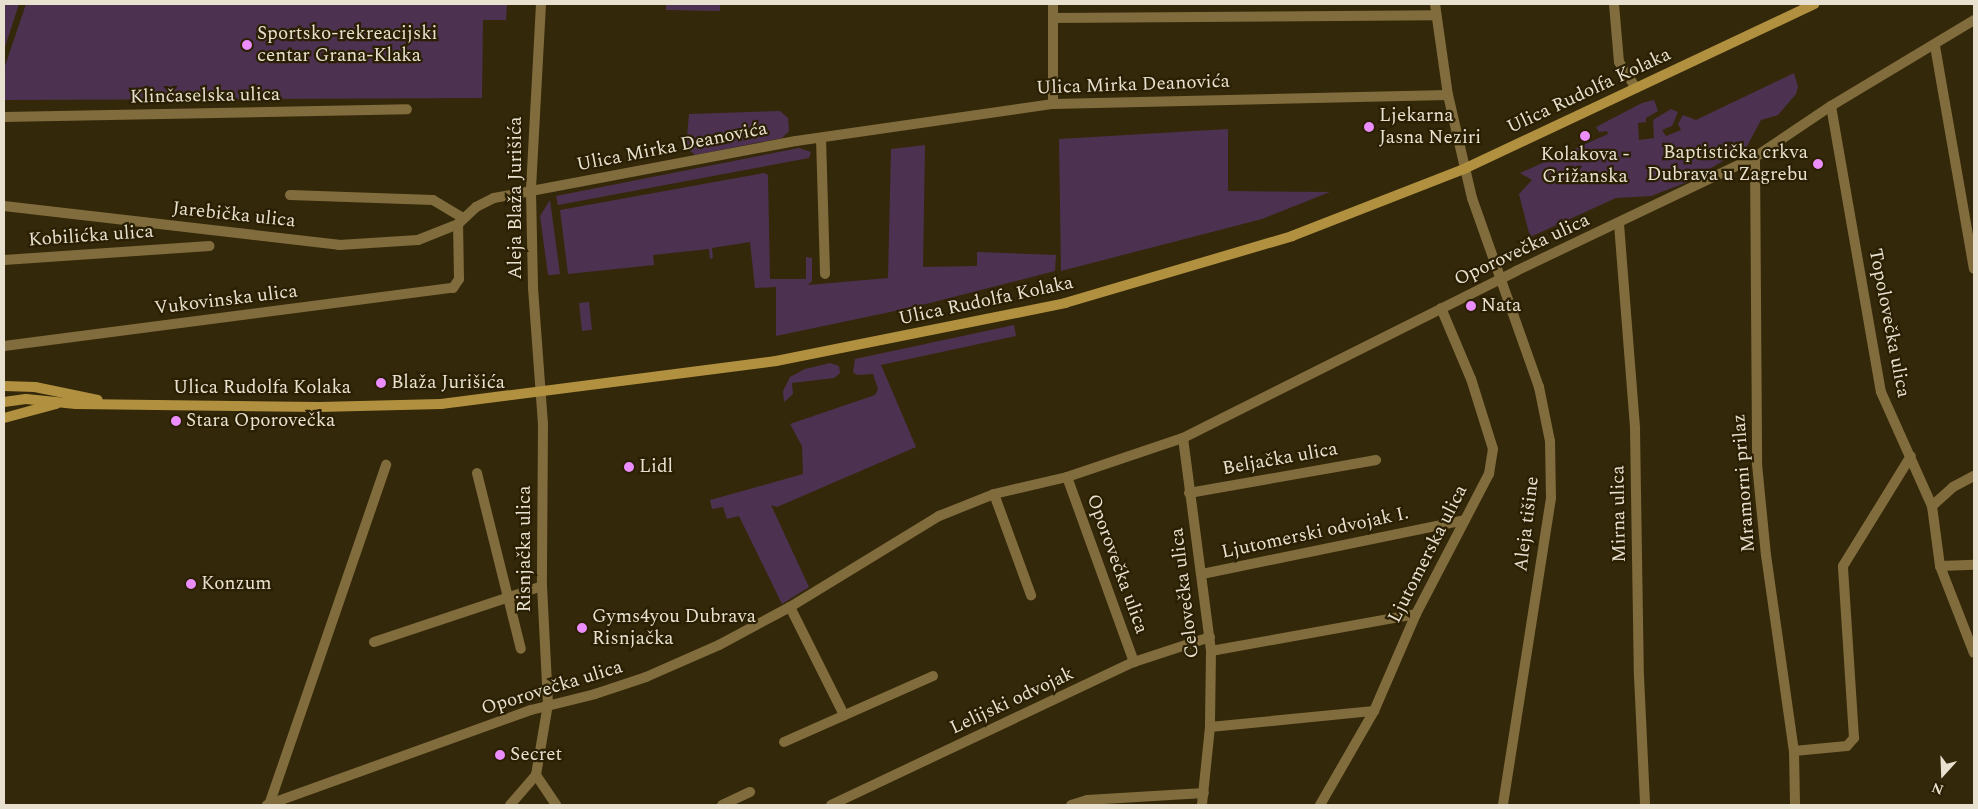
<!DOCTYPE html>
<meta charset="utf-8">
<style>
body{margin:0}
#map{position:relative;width:1978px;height:809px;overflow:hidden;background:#34280a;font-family:Spectral,serif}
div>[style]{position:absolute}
.green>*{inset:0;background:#4d3151;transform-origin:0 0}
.minor>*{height:10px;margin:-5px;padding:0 5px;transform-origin:5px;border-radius:5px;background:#806c3c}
.tertiary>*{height:10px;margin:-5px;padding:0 5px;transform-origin:5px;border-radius:5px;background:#806c3c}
.secondary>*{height:10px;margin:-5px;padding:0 5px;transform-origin:5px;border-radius:5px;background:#b1913f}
.dots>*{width:14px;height:14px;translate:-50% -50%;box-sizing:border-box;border:2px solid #2a1f02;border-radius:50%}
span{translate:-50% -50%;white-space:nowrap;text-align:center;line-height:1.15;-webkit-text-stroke:4.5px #2a1f02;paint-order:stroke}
.poi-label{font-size:19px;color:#e8e1d0}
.left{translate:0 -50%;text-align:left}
.right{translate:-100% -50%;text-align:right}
.street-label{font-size:19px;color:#e8e1d0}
.frame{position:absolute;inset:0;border:5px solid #e8e1d0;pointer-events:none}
.north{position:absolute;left:1918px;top:749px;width:50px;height:50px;-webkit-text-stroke:4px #2a1f02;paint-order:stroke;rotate:200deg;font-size:14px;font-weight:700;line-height:20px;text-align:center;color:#e8e1d0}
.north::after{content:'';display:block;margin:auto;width:18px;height:22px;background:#e8e1d0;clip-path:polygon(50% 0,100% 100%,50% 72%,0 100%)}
</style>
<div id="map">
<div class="green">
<i style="clip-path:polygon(4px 4px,19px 4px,4px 50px)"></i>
<i style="clip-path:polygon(26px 4px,507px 4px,506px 20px,483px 20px,482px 98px,4px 100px,4px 69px)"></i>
<i style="clip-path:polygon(666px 4px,720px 4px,720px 11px,666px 10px)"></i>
<i style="clip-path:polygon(1794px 73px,1798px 87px,1796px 94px,1778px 115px,1761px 120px,1747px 146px,1690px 181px,1651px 196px,1616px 198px,1530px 237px,1519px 194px,1532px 180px,1520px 173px,1608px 134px,1607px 131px,1599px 132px,1596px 127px,1642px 103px,1654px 100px,1658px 111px,1646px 118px,1646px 122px,1638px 123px,1639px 140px,1654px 138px,1653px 120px,1671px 109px,1678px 112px,1672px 126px,1662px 130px,1666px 136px,1681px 130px,1678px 124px,1683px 115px,1696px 120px)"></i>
<i style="clip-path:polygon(780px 111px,788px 118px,789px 131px,782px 138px,695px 155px,686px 147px,689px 114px)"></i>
<i style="clip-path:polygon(1228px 129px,1228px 191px,1330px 192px,1262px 219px,1061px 271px,1059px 139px)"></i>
<i style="clip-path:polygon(925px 145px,923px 267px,977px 266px,977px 252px,1056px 255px,1055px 271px,914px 307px,776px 336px,776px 287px,755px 288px,750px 242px,712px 248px,713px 258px,710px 259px,709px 249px,653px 255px,654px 265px,568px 274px,560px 210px,764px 173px,768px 175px,770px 279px,806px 279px,806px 257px,812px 258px,812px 281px,808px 285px,888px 278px,891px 149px)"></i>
<i style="clip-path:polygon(799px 148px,811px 152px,809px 158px,558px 205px,556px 196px)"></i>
<i style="clip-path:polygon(550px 200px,560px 274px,551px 275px,548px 275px,540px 216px)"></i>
<i style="left:589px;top:302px;width:28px;height:10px;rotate:84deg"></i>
<i style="clip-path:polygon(1014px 325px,1016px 336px,881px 365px,916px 447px,777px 507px,771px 505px,809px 587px,782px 604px,739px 516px,727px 519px,723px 507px,712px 509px,710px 500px,803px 474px,802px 446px,790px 424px,875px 395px,878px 389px,873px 374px,857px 375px,853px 372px,855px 359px)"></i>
<i style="clip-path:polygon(830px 363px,839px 366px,840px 373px,834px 378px,792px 383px,793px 394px,784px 402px,783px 391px,790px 377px,805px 369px)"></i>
</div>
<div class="minor">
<i style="left:541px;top:4px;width:187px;rotate:93.1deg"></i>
<i style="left:531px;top:191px;width:97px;rotate:88.8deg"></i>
<i style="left:533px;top:288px;width:137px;rotate:85.8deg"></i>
<i style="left:543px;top:425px;width:161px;rotate:90.4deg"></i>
<i style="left:542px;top:586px;width:118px;rotate:87.1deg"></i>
<i style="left:548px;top:704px;width:72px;rotate:99.6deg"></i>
<i style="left:536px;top:775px;width:36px;rotate:56deg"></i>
<i style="left:1053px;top:4px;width:100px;rotate:90deg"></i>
<i style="left:1614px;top:4px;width:58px;rotate:85.1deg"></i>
<i style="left:1619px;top:62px;width:31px;rotate:57deg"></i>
<i style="left:1053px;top:18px;width:383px;rotate:-0.4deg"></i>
<i style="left:1935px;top:46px;width:226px;rotate:80.1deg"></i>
<i style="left:1831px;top:106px;width:290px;rotate:80.1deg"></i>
<i style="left:1881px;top:392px;width:125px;rotate:65.9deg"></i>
<i style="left:1932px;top:506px;width:61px;rotate:82.4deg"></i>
<i style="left:1940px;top:566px;width:93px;rotate:68.7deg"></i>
<i style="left:4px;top:117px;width:403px;rotate:-1.1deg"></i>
<i style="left:821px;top:138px;width:136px;rotate:88.3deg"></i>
<i style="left:1755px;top:157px;width:307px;rotate:89.6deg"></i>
<i style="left:1757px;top:464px;width:91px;rotate:84.4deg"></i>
<i style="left:1766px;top:555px;width:198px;rotate:81.9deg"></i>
<i style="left:1794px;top:751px;width:54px;rotate:88.9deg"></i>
<i style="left:290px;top:195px;width:143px;rotate:2deg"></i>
<i style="left:433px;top:200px;width:35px;rotate:31deg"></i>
<i style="left:4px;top:206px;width:337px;rotate:6.6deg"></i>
<i style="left:339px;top:245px;width:79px;rotate:-3.6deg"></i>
<i style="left:418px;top:240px;width:43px;rotate:-21.8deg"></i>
<i style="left:1619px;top:224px;width:206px;rotate:85.5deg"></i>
<i style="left:1635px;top:429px;width:247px;rotate:89.1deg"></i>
<i style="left:1639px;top:676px;width:129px;rotate:87.3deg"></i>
<i style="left:4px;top:260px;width:206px;rotate:-3.9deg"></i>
<i style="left:4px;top:346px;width:453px;rotate:-7.4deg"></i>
<i style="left:453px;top:288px;width:11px;rotate:-56deg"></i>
<i style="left:459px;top:279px;width:55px;rotate:-91deg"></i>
<i style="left:458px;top:224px;width:25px;rotate:-43deg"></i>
<i style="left:476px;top:207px;width:20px;rotate:-27deg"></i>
<i style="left:494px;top:198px;width:307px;rotate:-10.7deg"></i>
<i style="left:796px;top:141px;width:260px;rotate:-8.2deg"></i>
<i style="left:1053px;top:104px;width:395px;rotate:-1.3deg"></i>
<i style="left:1183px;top:438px;width:215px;rotate:82.5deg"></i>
<i style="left:1211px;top:651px;width:76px;rotate:90.8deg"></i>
<i style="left:1210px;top:727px;width:78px;rotate:95.9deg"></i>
<i style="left:477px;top:473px;width:181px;rotate:76deg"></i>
<i style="left:1067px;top:477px;width:197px;rotate:70.1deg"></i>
<i style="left:1189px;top:493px;width:190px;rotate:-10deg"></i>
<i style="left:994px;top:494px;width:108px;rotate:69.9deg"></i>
<i style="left:1932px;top:506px;width:28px;rotate:-42deg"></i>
<i style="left:1953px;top:487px;width:24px;rotate:-28deg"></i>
<i style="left:1940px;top:566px;width:34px;rotate:-2deg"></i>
<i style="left:1202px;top:574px;width:268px;rotate:-11.6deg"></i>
<i style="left:790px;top:607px;width:121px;rotate:63.4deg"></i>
<i style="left:374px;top:642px;width:177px;rotate:-18.4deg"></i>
<i style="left:1211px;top:651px;width:208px;rotate:-10.2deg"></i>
<i style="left:1210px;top:727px;width:165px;rotate:-5.6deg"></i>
<i style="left:784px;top:742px;width:163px;rotate:-23.9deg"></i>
<i style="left:1794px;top:751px;width:53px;rotate:-5.4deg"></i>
<i style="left:1847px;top:746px;width:11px;rotate:-49deg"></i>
<i style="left:1854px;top:738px;width:172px;rotate:-93.7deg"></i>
<i style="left:1843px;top:566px;width:129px;rotate:-58.3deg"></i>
<i style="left:267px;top:805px;width:281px;rotate:-19.8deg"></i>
<i style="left:531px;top:710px;width:66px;rotate:-14deg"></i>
<i style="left:595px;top:694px;width:54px;rotate:-18.4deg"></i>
<i style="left:646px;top:677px;width:80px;rotate:-23.7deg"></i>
<i style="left:719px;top:645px;width:81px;rotate:-28.2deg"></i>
<i style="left:790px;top:607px;width:175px;rotate:-31.4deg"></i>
<i style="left:939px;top:516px;width:59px;rotate:-21.8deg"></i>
<i style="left:994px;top:494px;width:75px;rotate:-13.1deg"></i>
<i style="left:1067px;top:477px;width:122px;rotate:-18.6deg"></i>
<i style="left:1183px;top:438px;width:373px;rotate:-26.6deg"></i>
<i style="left:1516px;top:271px;width:265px;rotate:-25.5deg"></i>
<i style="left:1755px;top:157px;width:92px;rotate:-33.9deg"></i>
<i style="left:1831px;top:106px;width:167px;rotate:-31deg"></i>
<i style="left:269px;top:805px;width:360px;rotate:-71deg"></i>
<i style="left:510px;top:805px;width:40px;rotate:-49deg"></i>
<i style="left:722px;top:805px;width:31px;rotate:-25deg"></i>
<i style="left:831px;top:805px;width:335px;rotate:-25.3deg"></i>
<i style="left:1134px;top:662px;width:80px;rotate:-18.2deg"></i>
<i style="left:1071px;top:805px;width:17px;rotate:-17deg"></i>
<i style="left:1087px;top:800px;width:117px;rotate:-3.4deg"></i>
<i style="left:1320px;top:805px;width:108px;rotate:-60.1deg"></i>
<i style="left:1374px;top:711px;width:106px;rotate:-66.6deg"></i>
<i style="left:1416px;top:614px;width:158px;rotate:-62.5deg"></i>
<i style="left:1489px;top:474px;width:25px;rotate:-81deg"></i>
<i style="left:1493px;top:449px;width:73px;rotate:-107.4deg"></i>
<i style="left:1471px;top:379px;width:77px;rotate:-112.9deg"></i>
</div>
<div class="tertiary">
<i style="left:1435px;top:4px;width:92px;rotate:81.9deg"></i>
<i style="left:1448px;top:95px;width:106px;rotate:76.9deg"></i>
<i style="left:1472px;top:198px;width:201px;rotate:70.5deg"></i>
<i style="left:1539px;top:387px;width:55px;rotate:78.5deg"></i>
<i style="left:1550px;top:441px;width:57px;rotate:89deg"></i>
<i style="left:1551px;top:498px;width:311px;rotate:98.9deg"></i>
</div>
<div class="secondary">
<i style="left:4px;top:386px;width:31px;rotate:2deg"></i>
<i style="left:35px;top:387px;width:64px;rotate:11.7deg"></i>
<i style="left:4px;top:402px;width:22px;rotate:-8deg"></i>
<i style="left:26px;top:399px;width:50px;rotate:5.7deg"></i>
<i style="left:76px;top:404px;width:243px;rotate:0.7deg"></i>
<i style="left:319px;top:407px;width:122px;rotate:-1.4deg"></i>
<i style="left:441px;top:404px;width:338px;rotate:-7.3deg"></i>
<i style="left:776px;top:361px;width:295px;rotate:-11.3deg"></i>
<i style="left:1065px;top:303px;width:237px;rotate:-16.4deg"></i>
<i style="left:1292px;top:236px;width:187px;rotate:-21.3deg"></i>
<i style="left:1466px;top:168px;width:385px;rotate:-25.2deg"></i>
<i style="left:4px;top:418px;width:54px;rotate:-15.1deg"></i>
</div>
<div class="dots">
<i style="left:247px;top:45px;background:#eb8dfc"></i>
<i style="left:1369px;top:127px;background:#eb8dfc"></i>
<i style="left:1585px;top:136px;background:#eb8dfc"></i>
<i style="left:1818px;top:164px;background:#eb8dfc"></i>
<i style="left:1471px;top:306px;background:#eb8dfc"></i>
<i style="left:381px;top:383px;background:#eb8dfc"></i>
<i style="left:176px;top:421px;background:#eb8dfc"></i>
<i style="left:629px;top:467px;background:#eb8dfc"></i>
<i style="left:191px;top:584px;background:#eb8dfc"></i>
<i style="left:582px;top:628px;background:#eb8dfc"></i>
<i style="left:500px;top:755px;background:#eb8dfc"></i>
</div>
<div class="poi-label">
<span class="left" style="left:257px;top:45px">Sportsko-rekreacijski<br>centar Grana-Klaka</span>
<span class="left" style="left:1379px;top:127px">Ljekarna<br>Jasna Neziri</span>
<span class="right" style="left:1808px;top:164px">Baptistička crkva<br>Dubrava u Zagrebu</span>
<span style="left:1585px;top:166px">Kolakova -<br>Grižanska</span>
<span class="left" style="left:1481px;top:306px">Nata</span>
<span class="left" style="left:391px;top:383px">Blaža Jurišića</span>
<span class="left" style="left:186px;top:421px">Stara Oporovečka</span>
<span class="left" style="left:639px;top:467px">Lidl</span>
<span class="left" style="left:201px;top:584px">Konzum</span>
<span class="left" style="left:592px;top:628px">Gyms4you Dubrava<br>Risnjačka</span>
<span class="left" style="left:510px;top:755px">Secret</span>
</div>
<div class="street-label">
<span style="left:1133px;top:85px;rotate:-2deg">Ulica Mirka Deanovića</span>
<span style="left:1589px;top:91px;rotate:-25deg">Ulica Rudolfa Kolaka</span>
<span style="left:205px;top:96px;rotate:-1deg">Klinčaselska ulica</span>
<span style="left:672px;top:147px;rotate:-11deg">Ulica Mirka Deanovića</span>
<span style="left:516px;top:198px;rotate:-90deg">Aleja Blaža Jurišića</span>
<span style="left:234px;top:215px;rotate:6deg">Jarebička ulica</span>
<span style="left:91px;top:236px;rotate:-4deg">Kobilićka ulica</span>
<span style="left:1522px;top:250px;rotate:-25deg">Oporovečka ulica</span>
<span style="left:226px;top:300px;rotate:-7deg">Vukovinska ulica</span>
<span style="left:986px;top:301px;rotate:-12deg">Ulica Rudolfa Kolaka</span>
<span style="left:1889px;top:323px;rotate:79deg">Topolovečka ulica</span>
<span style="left:262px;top:388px">Ulica Rudolfa Kolaka</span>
<span style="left:1280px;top:459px;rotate:-10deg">Beljačka ulica</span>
<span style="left:1744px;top:483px;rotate:-94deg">Mramorni prilaz</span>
<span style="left:1619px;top:514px;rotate:-91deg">Mirna ulica</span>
<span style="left:1527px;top:524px;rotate:-83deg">Aleja tišine</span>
<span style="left:1315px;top:533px;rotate:-12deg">Ljutomerski odvojak I.</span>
<span style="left:525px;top:549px;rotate:-90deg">Risnjačka ulica</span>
<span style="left:1428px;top:554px;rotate:-63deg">Ljutomerska ulica</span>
<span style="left:1117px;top:564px;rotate:70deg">Oporovečka ulica</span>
<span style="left:1185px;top:593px;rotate:-97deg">Celovečka ulica</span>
<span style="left:552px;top:688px;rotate:-17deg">Oporovečka ulica</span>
<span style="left:1012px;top:701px;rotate:-25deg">Lelijski odvojak</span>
</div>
<div class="frame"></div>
<div class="north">N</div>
</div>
